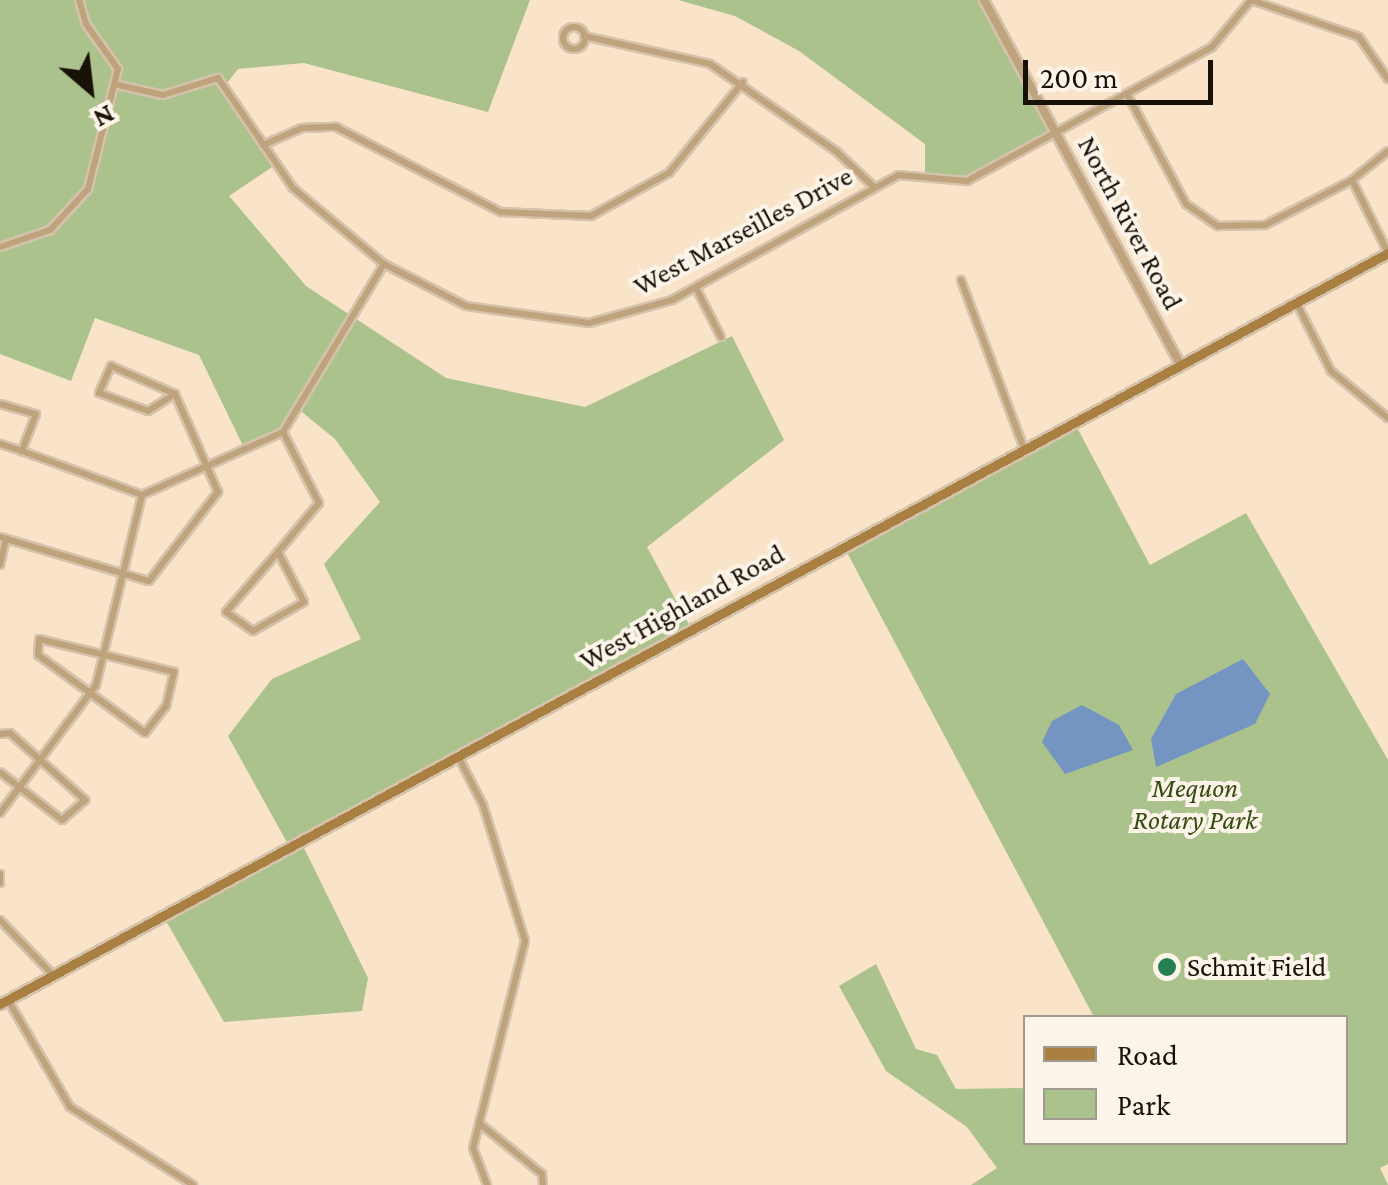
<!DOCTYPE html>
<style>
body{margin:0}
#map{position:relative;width:1388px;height:1185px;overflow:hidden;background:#f9e4ca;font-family:"Crimson Pro",serif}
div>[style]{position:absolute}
.green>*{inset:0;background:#abc28c}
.water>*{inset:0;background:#7494c2}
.roads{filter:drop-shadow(2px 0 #d5c2ab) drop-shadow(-2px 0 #d5c2ab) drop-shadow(0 2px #d5c2ab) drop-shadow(0 -2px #d5c2ab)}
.minor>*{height:6px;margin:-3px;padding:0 3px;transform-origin:3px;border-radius:3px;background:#bea37c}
.minor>.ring{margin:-3px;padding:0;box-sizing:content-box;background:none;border:6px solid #bea37c;border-radius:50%}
.tertiary>*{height:8px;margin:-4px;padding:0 4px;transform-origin:4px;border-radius:4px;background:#bea37c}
.secondary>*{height:9px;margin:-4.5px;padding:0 4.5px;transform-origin:4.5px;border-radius:4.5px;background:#a98042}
.dots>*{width:28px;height:28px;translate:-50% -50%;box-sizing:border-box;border:5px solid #fcf4e9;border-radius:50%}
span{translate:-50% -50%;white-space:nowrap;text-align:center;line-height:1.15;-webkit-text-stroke:8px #fcf4e9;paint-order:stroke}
.street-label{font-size:28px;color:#181108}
.park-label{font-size:28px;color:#364b11;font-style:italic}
.poi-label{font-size:28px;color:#181108}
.left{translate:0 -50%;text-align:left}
.legend{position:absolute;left:1023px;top:1015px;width:325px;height:130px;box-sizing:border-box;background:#fcf4e9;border:2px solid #a1998f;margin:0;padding:12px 18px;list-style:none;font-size:30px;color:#181108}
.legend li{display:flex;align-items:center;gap:20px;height:50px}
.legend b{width:50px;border:2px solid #a1998f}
.north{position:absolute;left:40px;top:40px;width:100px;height:100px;-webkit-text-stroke:8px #fcf4e9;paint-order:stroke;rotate:152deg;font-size:28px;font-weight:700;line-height:40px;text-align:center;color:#181108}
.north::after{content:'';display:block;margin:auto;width:35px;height:45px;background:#181108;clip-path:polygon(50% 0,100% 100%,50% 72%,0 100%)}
.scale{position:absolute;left:1023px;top:60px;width:190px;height:45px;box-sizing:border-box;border:5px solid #181108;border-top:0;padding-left:12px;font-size:30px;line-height:35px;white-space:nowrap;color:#181108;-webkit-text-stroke:8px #fcf4e9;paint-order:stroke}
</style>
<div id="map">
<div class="green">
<i style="clip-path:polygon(0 0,530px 0,488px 112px,304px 63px,238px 69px,224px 87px,272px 167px,229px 196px,306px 286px,446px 378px,585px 407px,732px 336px,784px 440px,647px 547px,691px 628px,289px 846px,228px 736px,272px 679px,361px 639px,324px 564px,380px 502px,335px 439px,297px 408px,283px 432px,245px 450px,199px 355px,95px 318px,71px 381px,0 354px)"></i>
<i style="clip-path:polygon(678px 0,984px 0,1056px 132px,967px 181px,925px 173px,925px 144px,799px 51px,735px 16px)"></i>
<i style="clip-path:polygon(1073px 420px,1150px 565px,1246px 513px,1388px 760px,1388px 1164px,1380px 1168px,1388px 1185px,971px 1185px,997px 1168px,967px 1127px,886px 1071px,839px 986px,876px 964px,916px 1049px,937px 1055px,956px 1089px,1025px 1088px,1026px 1142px,1346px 1142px,1346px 1018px,1094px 1017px,843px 545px)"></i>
<i style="clip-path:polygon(303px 846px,368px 978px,362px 1011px,224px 1022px,166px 921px)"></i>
</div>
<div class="water">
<i style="clip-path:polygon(1243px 659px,1270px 694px,1255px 724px,1156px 767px,1151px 739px,1176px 694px)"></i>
<i style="clip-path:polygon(1082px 705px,1119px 725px,1133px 750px,1065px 774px,1042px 742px,1052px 721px)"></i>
</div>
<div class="roads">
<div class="minor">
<i class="ring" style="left:563px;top:27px;width:16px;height:16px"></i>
<i style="left:584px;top:36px;width:129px;rotate:12.5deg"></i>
<i style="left:710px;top:64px;width:155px;rotate:34.7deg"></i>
<i style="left:837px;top:152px;width:52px;rotate:43.5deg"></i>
<i style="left:118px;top:85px;width:46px;rotate:12.5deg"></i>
<i style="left:163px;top:95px;width:58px;rotate:-17.2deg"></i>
<i style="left:218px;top:78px;width:133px;rotate:55.7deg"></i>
<i style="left:293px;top:188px;width:119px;rotate:39.9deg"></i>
<i style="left:384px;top:264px;width:92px;rotate:27.1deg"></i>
<i style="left:466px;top:306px;width:124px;rotate:7.9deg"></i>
<i style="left:589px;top:323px;width:86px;rotate:-15.5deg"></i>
<i style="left:672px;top:300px;width:258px;rotate:-28.9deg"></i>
<i style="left:898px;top:175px;width:69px;rotate:5deg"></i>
<i style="left:967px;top:181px;width:279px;rotate:-28.7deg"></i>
<i style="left:1212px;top:47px;width:61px;rotate:-50.3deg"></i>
<i style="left:1251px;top:0;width:114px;rotate:18.9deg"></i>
<i style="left:1359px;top:37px;width:51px;rotate:55.4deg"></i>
<i style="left:1127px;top:94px;width:125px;rotate:61.8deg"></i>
<i style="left:1186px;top:204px;width:39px;rotate:35deg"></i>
<i style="left:1218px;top:226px;width:47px;rotate:-1.2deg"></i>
<i style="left:1265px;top:225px;width:98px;rotate:-27.3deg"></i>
<i style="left:1352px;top:180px;width:46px;rotate:-38.9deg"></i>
<i style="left:263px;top:145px;width:43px;rotate:-23.6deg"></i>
<i style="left:302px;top:128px;width:34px;rotate:-2deg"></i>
<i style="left:336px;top:127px;width:186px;rotate:27.3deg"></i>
<i style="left:501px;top:212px;width:90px;rotate:2.5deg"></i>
<i style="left:591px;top:216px;width:89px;rotate:-28.9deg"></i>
<i style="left:669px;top:173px;width:117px;rotate:-50.9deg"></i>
<i style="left:1352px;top:180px;width:81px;rotate:63.7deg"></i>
<i style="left:0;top:247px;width:53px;rotate:-18.8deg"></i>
<i style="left:50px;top:230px;width:56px;rotate:-47.2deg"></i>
<i style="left:88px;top:189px;width:124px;rotate:-76deg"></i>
<i style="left:118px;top:69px;width:55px;rotate:-125.4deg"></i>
<i style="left:86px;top:24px;width:25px;rotate:-106deg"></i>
<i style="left:961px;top:280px;width:177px;rotate:69.5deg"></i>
<i style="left:696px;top:288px;width:55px;rotate:63deg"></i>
<i style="left:1296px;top:302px;width:77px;rotate:63.1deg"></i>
<i style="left:1331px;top:371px;width:74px;rotate:39.5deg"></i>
<i style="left:111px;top:366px;width:70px;rotate:23.6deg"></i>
<i style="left:175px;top:394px;width:32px;rotate:148deg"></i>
<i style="left:148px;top:411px;width:52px;rotate:-159.8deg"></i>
<i style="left:99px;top:393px;width:30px;rotate:-66deg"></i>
<i style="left:0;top:404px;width:37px;rotate:16deg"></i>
<i style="left:36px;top:414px;width:40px;rotate:111deg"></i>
<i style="left:22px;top:451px;width:23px;rotate:-162deg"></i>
<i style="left:283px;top:432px;width:196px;rotate:-59deg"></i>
<i style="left:22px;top:451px;width:128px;rotate:20.1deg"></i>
<i style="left:0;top:537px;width:155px;rotate:16.5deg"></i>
<i style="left:149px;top:581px;width:113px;rotate:-52.2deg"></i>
<i style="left:218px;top:492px;width:107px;rotate:-113.7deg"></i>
<i style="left:278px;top:552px;width:56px;rotate:62.5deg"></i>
<i style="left:304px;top:602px;width:59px;rotate:150.4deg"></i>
<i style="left:253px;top:631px;width:33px;rotate:-145deg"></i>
<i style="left:226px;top:612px;width:79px;rotate:-49.1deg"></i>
<i style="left:278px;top:552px;width:64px;rotate:-50.1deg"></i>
<i style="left:319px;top:503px;width:80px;rotate:-116.9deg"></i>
<i style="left:0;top:565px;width:27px;rotate:-77deg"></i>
<i style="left:39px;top:639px;width:139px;rotate:13.7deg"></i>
<i style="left:174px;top:672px;width:35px;rotate:103deg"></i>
<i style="left:166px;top:706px;width:34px;rotate:128deg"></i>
<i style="left:145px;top:733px;width:132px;rotate:-143.9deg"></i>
<i style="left:38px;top:655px;width:16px;rotate:-86deg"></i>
<i style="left:0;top:734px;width:10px;rotate:-6deg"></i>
<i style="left:10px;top:733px;width:101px;rotate:41.8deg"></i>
<i style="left:85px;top:800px;width:30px;rotate:139deg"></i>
<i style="left:62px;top:820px;width:78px;rotate:-142.3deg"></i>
<i style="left:458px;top:756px;width:55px;rotate:63deg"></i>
<i style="left:483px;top:805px;width:142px;rotate:72.8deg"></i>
<i style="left:525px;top:941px;width:213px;rotate:104.1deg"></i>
<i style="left:473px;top:1148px;width:40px;rotate:69deg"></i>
<i style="left:0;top:813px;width:160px;rotate:-53.1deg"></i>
<i style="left:96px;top:685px;width:195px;rotate:-76.4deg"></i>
<i style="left:142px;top:495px;width:154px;rotate:-24.1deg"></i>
<i style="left:0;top:874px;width:9px;rotate:90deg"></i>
<i style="left:0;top:920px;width:76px;rotate:46.1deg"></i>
<i style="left:8px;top:1000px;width:124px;rotate:59.9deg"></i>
<i style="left:70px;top:1107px;width:146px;rotate:32.4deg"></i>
<i style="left:479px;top:1123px;width:81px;rotate:39deg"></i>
<i style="left:542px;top:1174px;width:11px;rotate:85deg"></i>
</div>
<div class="tertiary">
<i style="left:984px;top:0;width:411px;rotate:61.7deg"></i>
</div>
<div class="secondary">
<i style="left:0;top:1004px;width:1578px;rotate:-28.42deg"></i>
</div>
</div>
<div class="dots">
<i style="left:1167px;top:967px;background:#277e51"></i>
</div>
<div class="street-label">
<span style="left:1130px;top:223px;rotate:62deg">North River Road</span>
<span style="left:743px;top:231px;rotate:-28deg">West Marseilles Drive</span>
<span style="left:682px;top:607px;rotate:-29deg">West Highland Road</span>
</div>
<div class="park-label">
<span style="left:1195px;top:804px">Mequon<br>Rotary Park</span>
</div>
<div class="poi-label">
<span class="left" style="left:1187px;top:967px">Schmit Field</span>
</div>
<ul class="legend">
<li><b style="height:12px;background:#a98042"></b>Road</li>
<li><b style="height:28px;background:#abc28c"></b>Park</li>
</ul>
<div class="north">N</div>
<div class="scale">200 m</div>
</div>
